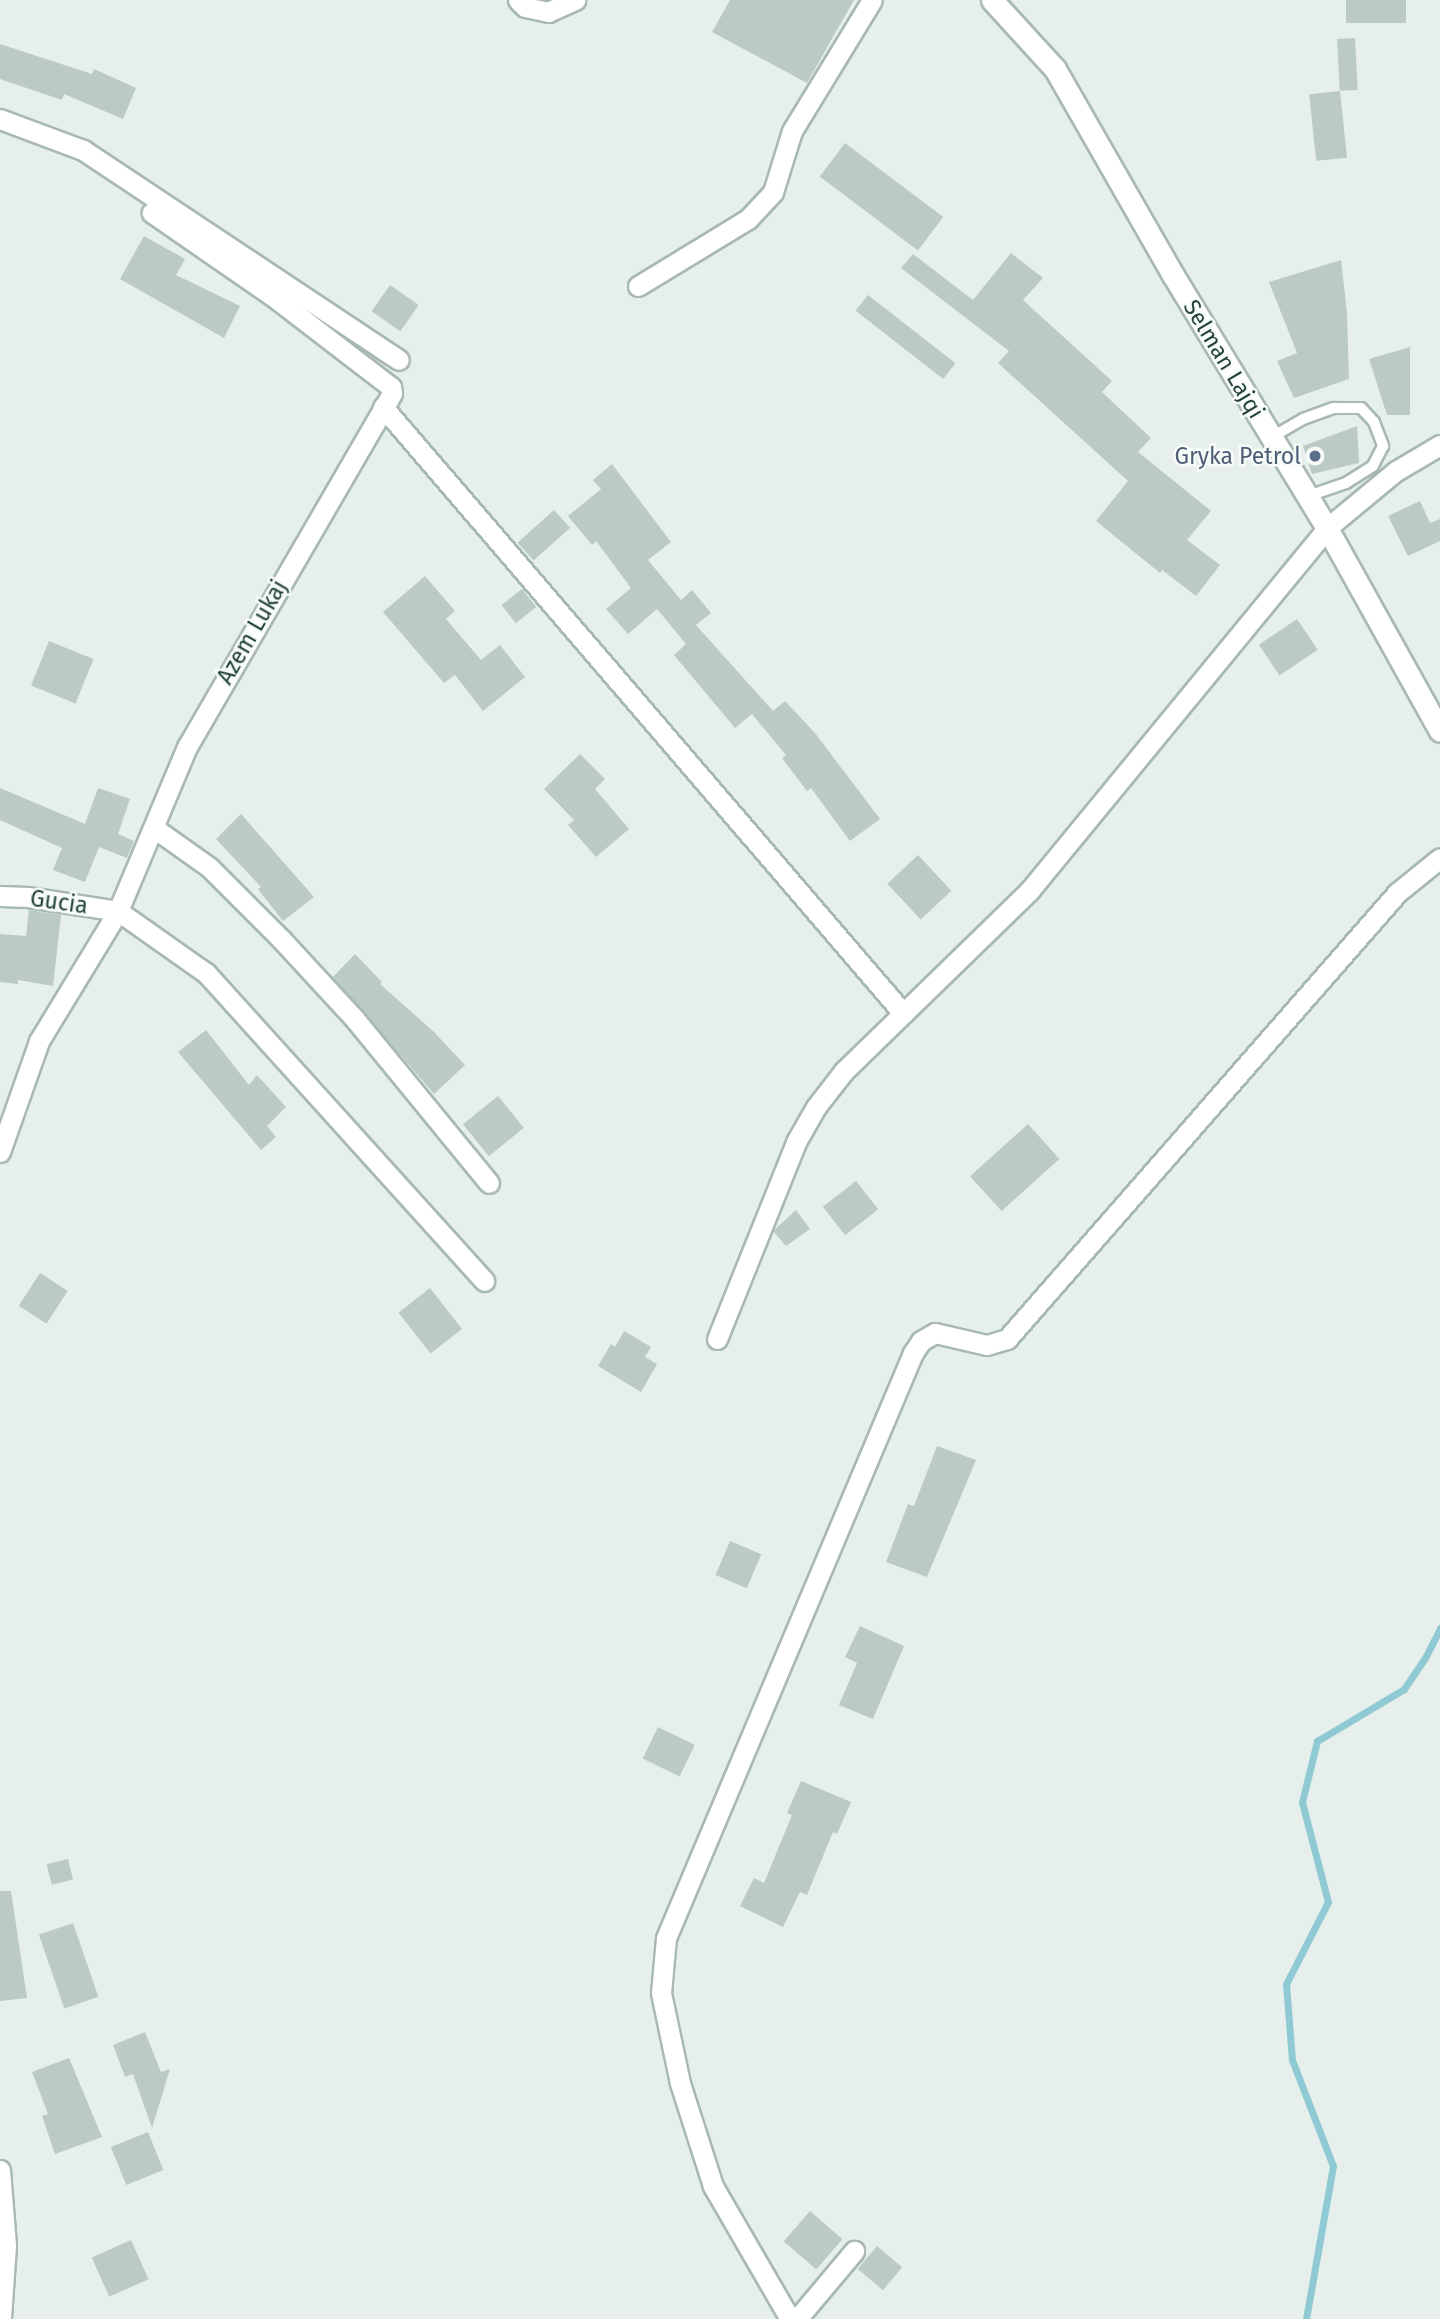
<!DOCTYPE html>
<style>
body{margin:0}
#map{position:relative;width:1440px;height:2319px;overflow:hidden;background:#e6efeb;font-family:"Fira Sans",sans-serif}
div>[style]{position:absolute}
.stream>*{height:7px;margin:-3.5px;padding:0 3.5px;transform-origin:3.5px;border-radius:3.5px;background:#8ec9d4}
.building>*{inset:0;background:#bbcac4;transform-origin:0 0}
.roads{filter:drop-shadow(2px 0 #a8b8b2) drop-shadow(-2px 0 #a8b8b2) drop-shadow(0 2px #a8b8b2) drop-shadow(0 -2px #a8b8b2)}
.service>*{height:10px;margin:-5px;padding:0 5px;transform-origin:5px;border-radius:5px;background:#fff}
.minor>*{height:19px;margin:-9.5px;padding:0 9.5px;transform-origin:9.5px;border-radius:9.5px;background:#fff}
.tertiary>*{height:21px;margin:-10.5px;padding:0 10.5px;transform-origin:10.5px;border-radius:10.5px;background:#fff}
.dots>*{width:19px;height:19px;translate:-50% -50%;box-sizing:border-box;border:4px solid #f7fbf9;border-radius:50%}
span{translate:-50% -50%;white-space:nowrap;text-align:center;line-height:1.15;-webkit-text-stroke:5px #f7fbf9;paint-order:stroke}
.street-label{font-size:23px;color:#24423a}
.service-label{font-size:23px;color:#4e5e75}
.right{translate:-100% -50%;text-align:right}
</style>
<div id="map">
<div class="stream">
<i style="left:1306px;top:2319px;width:155px;rotate:-80deg"></i>
<i style="left:1333px;top:2166px;width:114px;rotate:-111.1deg"></i>
<i style="left:1292px;top:2060px;width:76px;rotate:-94.5deg"></i>
<i style="left:1286px;top:1984px;width:92px;rotate:-62.9deg"></i>
<i style="left:1328px;top:1902px;width:103px;rotate:-104.6deg"></i>
<i style="left:1302px;top:1802px;width:63px;rotate:-76.2deg"></i>
<i style="left:1317px;top:1741px;width:101px;rotate:-30.9deg"></i>
<i style="left:1404px;top:1689px;width:37px;rotate:-56deg"></i>
<i style="left:1425px;top:1658px;width:34px;rotate:-63deg"></i>
</div>
<div class="building">
<i style="clip-path:polygon(730px 0,854px 0,807px 83px,712px 32px)"></i>
<i style="left:1346px;top:0;width:60px;height:23px"></i>
<i style="left:1355px;top:38px;width:52px;height:18px;rotate:87deg"></i>
<i style="clip-path:polygon(0 44px,92px 74px,94px 69px,136px 88px,123px 119px,64px 94px,62px 100px,0 79px)"></i>
<i style="left:1340px;top:91px;width:67px;height:31px;rotate:84deg"></i>
<i style="left:845px;top:143px;width:123px;height:42px;rotate:37deg"></i>
<i style="clip-path:polygon(144px 236px,185px 259px,176px 275px,240px 306px,224px 338px,120px 279px)"></i>
<i style="clip-path:polygon(1011px 253px,1043px 278px,1023px 300px,1112px 381px,1102px 392px,1151px 438px,1138px 452px,1211px 511px,1187px 540px,1220px 565px,1196px 596px,1162px 570px,1160px 573px,1096px 521px,1128px 481px,998px 363px,1009px 351px,901px 268px,913px 254px,973px 300px)"></i>
<i style="clip-path:polygon(1341px 260px,1347px 313px,1349px 379px,1294px 398px,1277px 361px,1297px 353px,1269px 282px)"></i>
<i style="left:390px;top:285px;width:35px;height:32px;rotate:35deg"></i>
<i style="left:868px;top:295px;width:111px;height:20px;rotate:38deg"></i>
<i style="clip-path:polygon(1410px 347px,1410px 415px,1387px 415px,1369px 359px)"></i>
<i style="clip-path:polygon(1357px 426px,1359px 463px,1312px 474px,1303px 446px)"></i>
<i style="clip-path:polygon(612px 464px,671px 542px,648px 560px,681px 600px,692px 590px,711px 613px,696px 625px,773px 711px,785px 701px,815px 733px,880px 819px,850px 841px,811px 788px,807px 791px,782px 758px,786px 755px,752px 714px,735px 728px,674px 655px,686px 644px,657px 609px,628px 634px,606px 609px,631px 588px,596px 541px,592px 545px,568px 516px,601px 489px,593px 480px)"></i>
<i style="clip-path:polygon(1420px 501px,1430px 523px,1440px 519px,1440px 541px,1408px 556px,1388px 516px)"></i>
<i style="left:554px;top:510px;width:24px;height:49px;rotate:48deg"></i>
<i style="clip-path:polygon(425px 576px,455px 611px,446px 619px,481px 660px,500px 645px,525px 677px,483px 711px,455px 675px,444px 683px,383px 612px)"></i>
<i style="left:522px;top:589px;width:23px;height:26px;rotate:52deg"></i>
<i style="left:1297px;top:619px;width:37px;height:46px;rotate:56deg"></i>
<i style="left:49px;top:641px;width:48px;height:48px;rotate:22deg"></i>
<i style="clip-path:polygon(580px 754px,605px 779px,595px 789px,629px 829px,596px 857px,568px 825px,574px 820px,544px 789px)"></i>
<i style="clip-path:polygon(0 788px,85px 824px,98px 788px,130px 799px,118px 834px,134px 841px,127px 858px,99px 847px,85px 882px,53px 870px,62px 848px,0 820px)"></i>
<i style="clip-path:polygon(241px 814px,314px 897px,283px 921px,258px 889px,261px 887px,216px 839px)"></i>
<i style="left:918px;top:855px;width:49px;height:42px;rotate:47deg"></i>
<i style="clip-path:polygon(29px 910px,61px 915px,53px 986px,18px 980px,18px 984px,0 982px,0 934px,26px 936px)"></i>
<i style="clip-path:polygon(355px 954px,382px 982px,380px 984px,434px 1032px,465px 1065px,434px 1094px,333px 977px)"></i>
<i style="clip-path:polygon(206px 1030px,249px 1085px,257px 1075px,286px 1107px,267px 1126px,276px 1137px,261px 1150px,178px 1052px)"></i>
<i style="left:498px;top:1096px;width:41px;height:45px;rotate:51deg"></i>
<i style="left:1028px;top:1124px;width:47px;height:78px;rotate:48deg"></i>
<i style="left:856px;top:1181px;width:36px;height:42px;rotate:52deg"></i>
<i style="clip-path:polygon(796px 1210px,810px 1229px,786px 1246px,773px 1231px)"></i>
<i style="left:40px;top:1273px;width:33px;height:39px;rotate:33deg"></i>
<i style="left:430px;top:1288px;width:52px;height:40px;rotate:52deg"></i>
<i style="clip-path:polygon(624px 1331px,651px 1347px,645px 1357px,657px 1364px,641px 1392px,598px 1366px,611px 1344px,615px 1347px)"></i>
<i style="clip-path:polygon(937px 1446px,976px 1460px,927px 1577px,886px 1562px,908px 1504px,914px 1506px)"></i>
<i style="left:730px;top:1541px;width:34px;height:37px;rotate:23deg"></i>
<i style="clip-path:polygon(860px 1626px,904px 1646px,873px 1719px,839px 1705px,857px 1663px,845px 1657px)"></i>
<i style="left:658px;top:1727px;width:41px;height:35px;rotate:26deg"></i>
<i style="clip-path:polygon(801px 1781px,851px 1802px,837px 1834px,833px 1832px,807px 1895px,800px 1892px,783px 1927px,740px 1906px,754px 1878px,764px 1883px,792px 1815px,787px 1813px)"></i>
<i style="left:68px;top:1859px;width:21px;height:22px;rotate:76deg"></i>
<i style="clip-path:polygon(0 1891px,11px 1891px,27px 1998px,0 2001px)"></i>
<i style="left:73px;top:1923px;width:78px;height:36px;rotate:71deg"></i>
<i style="clip-path:polygon(145px 2032px,161px 2072px,170px 2069px,152px 2128px,133px 2074px,125px 2077px,113px 2045px)"></i>
<i style="clip-path:polygon(69px 2058px,102px 2137px,55px 2154px,42px 2116px,48px 2114px,32px 2072px)"></i>
<i style="left:148px;top:2132px;width:41px;height:40px;rotate:68deg"></i>
<i style="left:810px;top:2211px;width:43px;height:40px;rotate:41deg"></i>
<i style="left:131px;top:2240px;width:43px;height:43px;rotate:66deg"></i>
<i style="left:877px;top:2246px;width:33px;height:30px;rotate:40deg"></i>
</div>
<div class="roads">
<div class="service">
<i style="left:1272px;top:437px;width:36px;rotate:-30deg"></i>
<i style="left:1303px;top:419px;width:33px;rotate:-20deg"></i>
<i style="left:1334px;top:408px;width:27px"></i>
<i style="left:1361px;top:408px;width:19px;rotate:47deg"></i>
<i style="left:1374px;top:422px;width:26px;rotate:69deg"></i>
<i style="left:1383px;top:446px;width:22px;rotate:117deg"></i>
<i style="left:1373px;top:466px;width:32px;rotate:148deg"></i>
<i style="left:1346px;top:483px;width:40px;rotate:161.1deg"></i>
</div>
<div class="minor">
<i style="left:518px;top:0;width:10px;rotate:45deg"></i>
<i style="left:525px;top:7px;width:24px;rotate:12deg"></i>
<i style="left:548px;top:12px;width:30px;rotate:-24deg"></i>
<i style="left:0;top:119px;width:89px;rotate:20.5deg"></i>
<i style="left:83px;top:150px;width:379px;rotate:33.6deg"></i>
<i style="left:638px;top:286px;width:129px;rotate:-31.3deg"></i>
<i style="left:748px;top:219px;width:37px;rotate:-47deg"></i>
<i style="left:773px;top:192px;width:64px;rotate:-72.7deg"></i>
<i style="left:792px;top:131px;width:153px;rotate:-58.6deg"></i>
<i style="left:383px;top:407px;width:799px;rotate:49.37deg"></i>
<i style="left:154px;top:828px;width:67px;rotate:35.3deg"></i>
<i style="left:209px;top:867px;width:102px;rotate:45deg"></i>
<i style="left:281px;top:939px;width:108px;rotate:47.3deg"></i>
<i style="left:354px;top:1018px;width:213px;rotate:50.7deg"></i>
<i style="left:0;top:896px;width:28px;rotate:2deg"></i>
<i style="left:28px;top:897px;width:91px;rotate:8.8deg"></i>
<i style="left:118px;top:911px;width:108px;rotate:35.2deg"></i>
<i style="left:206px;top:973px;width:415px;rotate:47.9deg"></i>
<i style="left:0;top:1152px;width:118px;rotate:-70.6deg"></i>
<i style="left:39px;top:1041px;width:152px;rotate:-58.7deg"></i>
<i style="left:118px;top:911px;width:178px;rotate:-67.2deg"></i>
<i style="left:187px;top:747px;width:409px;rotate:-59.9deg"></i>
<i style="left:392px;top:393px;width:6px;rotate:-99deg"></i>
<i style="left:391px;top:387px;width:151px;rotate:-142.5deg"></i>
<i style="left:271px;top:295px;width:145px;rotate:-145.4deg"></i>
<i style="left:717px;top:1339px;width:212px;rotate:-68.1deg"></i>
<i style="left:796px;top:1142px;width:40px;rotate:-60.3deg"></i>
<i style="left:816px;top:1107px;width:46px;rotate:-52.1deg"></i>
<i style="left:844px;top:1071px;width:260px;rotate:-44.2deg"></i>
<i style="left:1030px;top:890px;width:468px;rotate:-50.6deg"></i>
<i style="left:1327px;top:528px;width:89px;rotate:-39.6deg"></i>
<i style="left:1396px;top:471px;width:51px;rotate:-30.6deg"></i>
<i style="left:0;top:2170px;width:75px;rotate:85.4deg"></i>
<i style="left:6px;top:2245px;width:74px;rotate:93.9deg"></i>
<i style="left:790px;top:2319px;width:154px;rotate:-120.1deg"></i>
<i style="left:713px;top:2186px;width:108px;rotate:-107.8deg"></i>
<i style="left:680px;top:2083px;width:92px;rotate:-101.9deg"></i>
<i style="left:661px;top:1993px;width:55px;rotate:-84.8deg"></i>
<i style="left:666px;top:1938px;width:635px;rotate:-67.11deg"></i>
<i style="left:913px;top:1353px;width:14px;rotate:-56deg"></i>
<i style="left:921px;top:1341px;width:16px;rotate:-30deg"></i>
<i style="left:935px;top:1333px;width:53px;rotate:13deg"></i>
<i style="left:987px;top:1345px;width:21px;rotate:-17deg"></i>
<i style="left:1007px;top:1339px;width:592px;rotate:-48.83deg"></i>
<i style="left:1397px;top:893px;width:55px;rotate:-39.1deg"></i>
<i style="left:797px;top:2319px;width:89px;rotate:-50deg"></i>
</div>
<div class="tertiary">
<i style="left:992px;top:0;width:93px;rotate:47.6deg"></i>
<i style="left:1055px;top:69px;width:237px;rotate:60.2deg"></i>
<i style="left:1173px;top:275px;width:296px;rotate:58.7deg"></i>
<i style="left:1327px;top:528px;width:232px;rotate:60.9deg"></i>
</div>
</div>
<div class="dots">
<i style="left:1315px;top:456px;background:#5c6f8a"></i>
</div>
<div class="street-label">
<span style="left:1224px;top:359px;rotate:59deg">Selman Lajqi</span>
<span style="left:252px;top:632px;rotate:-60deg">Azem Lukaj</span>
<span style="left:59px;top:902px;rotate:8deg">Gucia</span>
</div>
<div class="service-label">
<span class="right" style="left:1301px;top:456px">Gryka Petrol</span>
</div>
</div>
